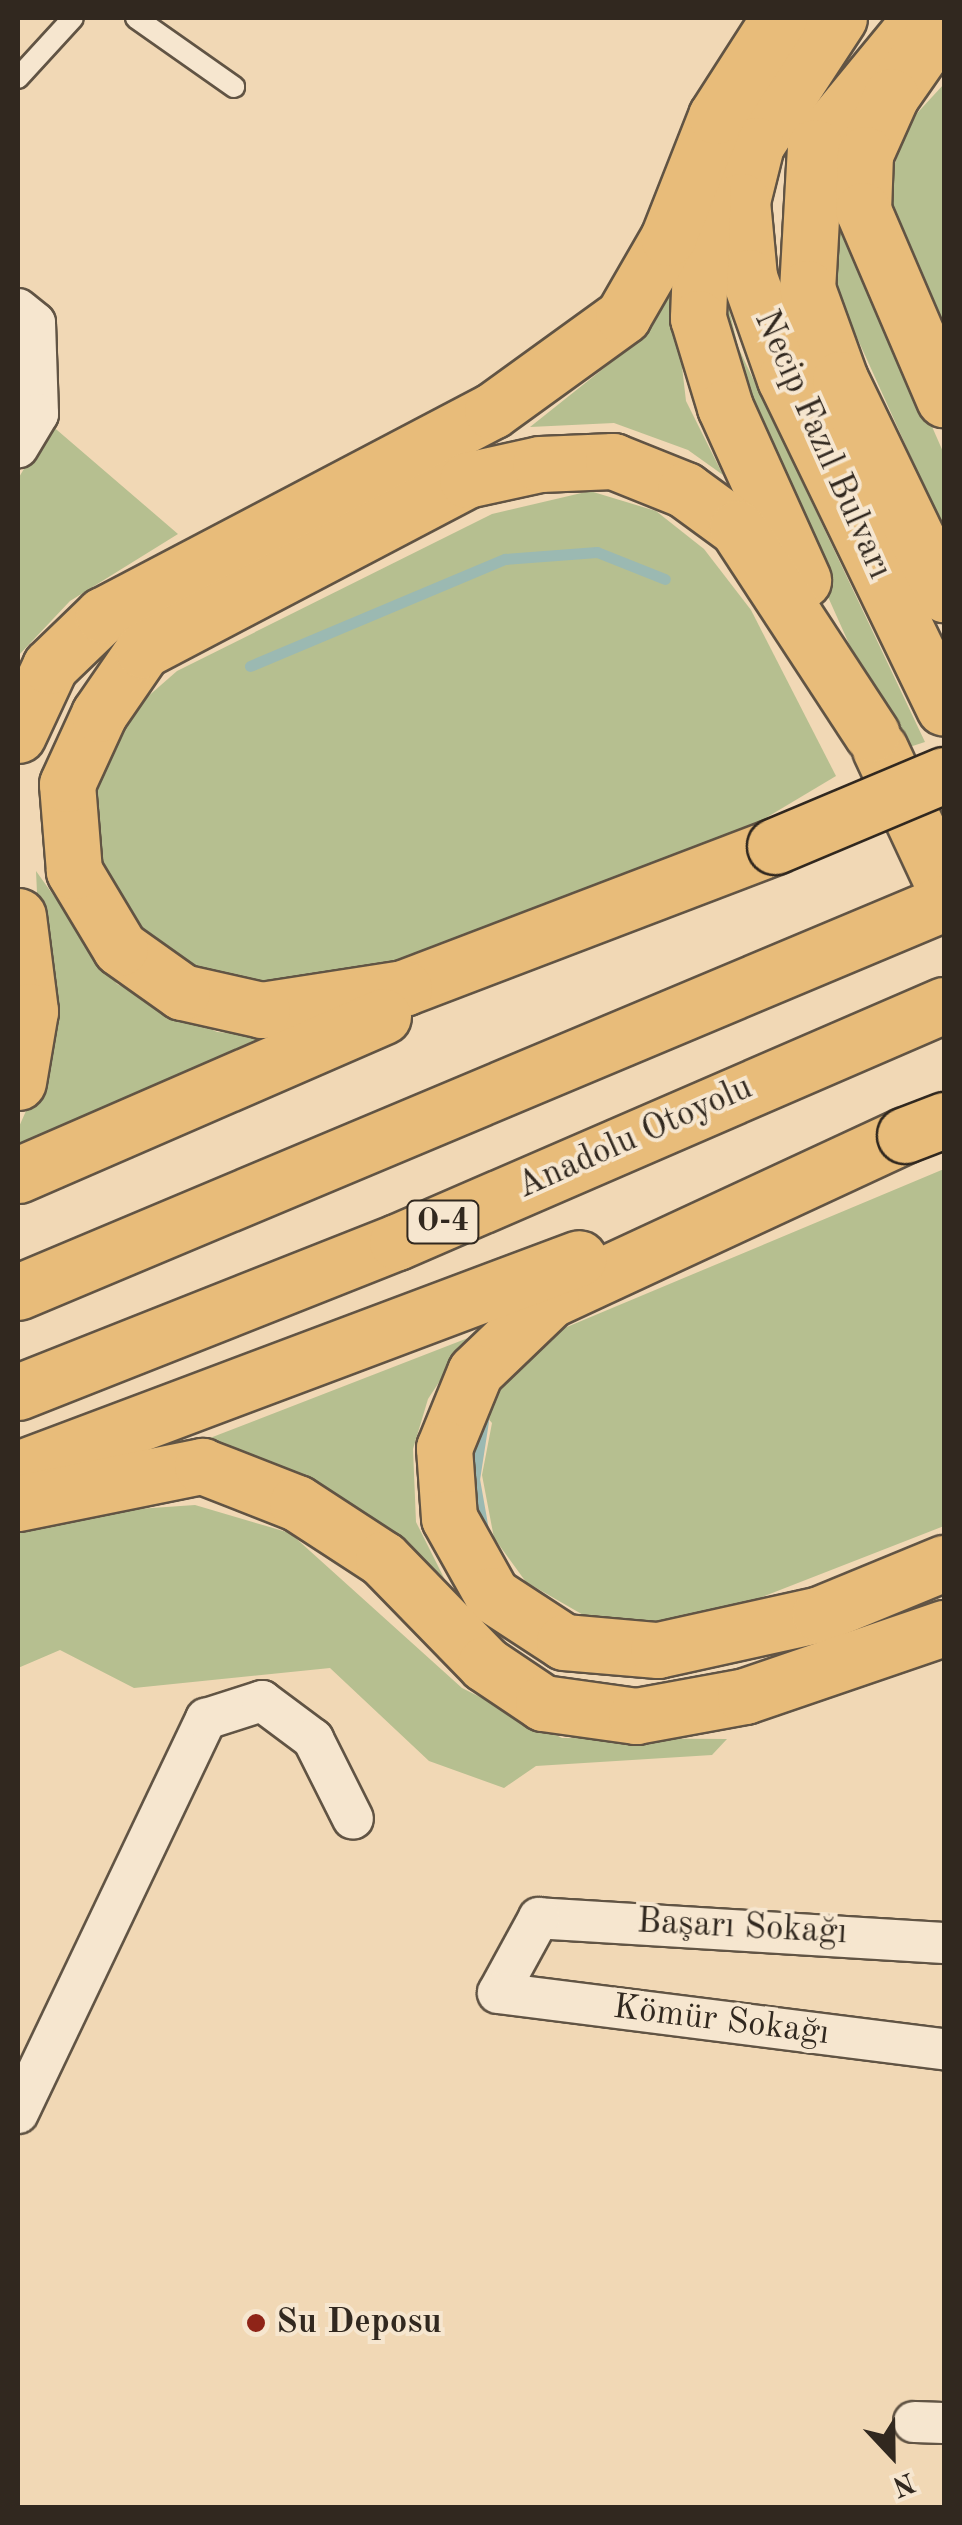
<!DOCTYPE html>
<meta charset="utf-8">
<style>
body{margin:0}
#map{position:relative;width:962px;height:2525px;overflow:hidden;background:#f1d8b5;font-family:"Old Standard TT",serif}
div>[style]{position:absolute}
.green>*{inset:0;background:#b6bf90}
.stream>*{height:11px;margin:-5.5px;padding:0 5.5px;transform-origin:5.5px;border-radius:5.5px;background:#9bb9b2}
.roads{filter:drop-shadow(2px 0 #615444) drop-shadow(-2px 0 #615444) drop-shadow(0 2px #615444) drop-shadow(0 -2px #615444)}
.lane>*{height:20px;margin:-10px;padding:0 10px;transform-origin:10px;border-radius:10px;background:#f6e6cf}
.street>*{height:40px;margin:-20px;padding:0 20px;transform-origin:20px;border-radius:20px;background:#f6e6cf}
.primary>*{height:55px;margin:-27.5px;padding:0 27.5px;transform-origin:27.5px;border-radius:27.5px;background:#e8bc7a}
.highway>*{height:55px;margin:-27.5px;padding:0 27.5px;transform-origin:27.5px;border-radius:27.5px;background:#e8bc7a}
.bridges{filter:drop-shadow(2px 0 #31281f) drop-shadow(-2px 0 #31281f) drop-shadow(0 2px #31281f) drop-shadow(0 -2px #31281f)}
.highway-bridge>*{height:55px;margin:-27.5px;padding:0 27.5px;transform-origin:27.5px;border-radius:27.5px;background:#e8bc7a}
.dots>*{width:28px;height:28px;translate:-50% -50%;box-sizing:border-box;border:5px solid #f6e6cf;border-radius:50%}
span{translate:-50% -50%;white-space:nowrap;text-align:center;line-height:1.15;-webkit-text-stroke:8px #f6e6cf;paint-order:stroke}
.shield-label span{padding:2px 8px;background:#f6e6cf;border:2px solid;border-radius:8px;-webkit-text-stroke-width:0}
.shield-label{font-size:32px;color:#31281f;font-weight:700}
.street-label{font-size:35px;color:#31281f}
.poi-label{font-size:35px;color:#31281f;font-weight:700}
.left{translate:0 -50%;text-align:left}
.frame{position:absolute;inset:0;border:20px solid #31281f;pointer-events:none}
.north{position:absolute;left:842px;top:2405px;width:100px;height:100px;-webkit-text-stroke:8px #f6e6cf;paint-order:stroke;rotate:158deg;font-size:28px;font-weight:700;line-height:40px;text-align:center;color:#31281f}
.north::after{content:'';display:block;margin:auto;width:35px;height:45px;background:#31281f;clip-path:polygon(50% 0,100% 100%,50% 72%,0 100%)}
</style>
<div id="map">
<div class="green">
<i style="clip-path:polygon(944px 84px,944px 353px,885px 194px,908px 123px)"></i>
<i style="clip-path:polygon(841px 219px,944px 454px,944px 530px,831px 280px)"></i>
<i style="clip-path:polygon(723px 283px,738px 347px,925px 742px,897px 751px,722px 360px)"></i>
<i style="clip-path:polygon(673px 289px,686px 401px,723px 475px,688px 450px,614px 423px,530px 427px,638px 341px)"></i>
<i style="clip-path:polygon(50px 424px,178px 534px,70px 601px,18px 656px,18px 479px)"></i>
<i style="clip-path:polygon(590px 491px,656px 511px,704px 549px,751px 610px,836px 776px,764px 819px,411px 959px,280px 986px,185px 967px,127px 919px,95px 866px,98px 784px,117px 735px,145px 699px,177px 671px,492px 514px)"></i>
<i style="clip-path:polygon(36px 871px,117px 984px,217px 1032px,276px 1037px,18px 1151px,18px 1129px,45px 1068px)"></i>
<i style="clip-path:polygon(944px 1169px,944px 1526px,731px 1609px,641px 1623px,585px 1616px,526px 1582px,494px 1538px,482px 1475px,492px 1423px,484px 1414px,518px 1365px,562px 1329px)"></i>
<i style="clip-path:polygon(468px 1338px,428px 1399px,413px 1449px,416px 1522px,460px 1610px,385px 1530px,312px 1479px,197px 1443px)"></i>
<i style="clip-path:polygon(195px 1505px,290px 1533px,462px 1688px,562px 1738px,727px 1739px,712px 1755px,536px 1766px,504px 1788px,429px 1761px,330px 1668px,134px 1688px,60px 1650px,18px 1668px,18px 1531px,80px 1513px)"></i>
</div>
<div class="stream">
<i style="left:250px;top:666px;width:277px;rotate:-22.8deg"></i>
<i style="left:505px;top:559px;width:92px;rotate:-4.4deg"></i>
<i style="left:597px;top:552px;width:73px;rotate:21.7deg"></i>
<i style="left:483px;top:1421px;width:59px;rotate:98.8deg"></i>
<i style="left:474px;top:1479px;width:52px;rotate:80deg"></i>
</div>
<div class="roads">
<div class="lane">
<i style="left:136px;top:18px;width:120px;rotate:35.1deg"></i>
<i style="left:18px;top:78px;width:81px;rotate:-47.5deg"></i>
</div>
<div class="street">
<i style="left:18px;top:309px;width:22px;rotate:39deg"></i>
<i style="left:35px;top:323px;width:91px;rotate:88.1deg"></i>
<i style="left:38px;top:414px;width:39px;rotate:121deg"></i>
<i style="left:944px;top:1943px;width:406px;rotate:-176.5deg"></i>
<i style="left:539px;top:1918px;width:85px;rotate:118.7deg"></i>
<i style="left:498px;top:1993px;width:450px;rotate:7.2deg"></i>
<i style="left:18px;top:2113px;width:437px;rotate:-64.5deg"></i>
<i style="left:206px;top:1719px;width:59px;rotate:-17.8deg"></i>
<i style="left:262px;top:1701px;width:64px;rotate:36.7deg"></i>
<i style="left:313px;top:1739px;width:89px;rotate:63.4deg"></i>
<i style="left:914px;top:2422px;width:30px;rotate:2deg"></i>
</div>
<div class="primary">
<i style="left:839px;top:18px;width:152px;rotate:123.2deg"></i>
<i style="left:756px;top:145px;width:58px;rotate:104deg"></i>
<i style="left:742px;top:201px;width:76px;rotate:84.7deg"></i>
<i style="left:749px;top:277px;width:108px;rotate:70.6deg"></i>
<i style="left:785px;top:379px;width:365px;rotate:64.2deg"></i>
<i style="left:921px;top:18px;width:167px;rotate:129.4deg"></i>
<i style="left:815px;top:147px;width:141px;rotate:93.2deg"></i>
<i style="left:807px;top:288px;width:97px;rotate:70.1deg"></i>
<i style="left:840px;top:379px;width:239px;rotate:64.2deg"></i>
</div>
<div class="highway">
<i style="left:944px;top:20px;width:93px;rotate:124.9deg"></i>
<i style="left:891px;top:96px;width:64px;rotate:114.1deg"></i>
<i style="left:865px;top:154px;width:56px;rotate:92deg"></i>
<i style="left:863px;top:210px;width:206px;rotate:66.8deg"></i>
<i style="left:703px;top:192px;width:126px;rotate:92.3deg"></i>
<i style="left:698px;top:318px;width:93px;rotate:73.1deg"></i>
<i style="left:725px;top:407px;width:190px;rotate:65.7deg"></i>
<i style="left:18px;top:735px;width:76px;rotate:-65.1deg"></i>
<i style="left:50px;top:666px;width:74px;rotate:-43.9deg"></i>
<i style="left:103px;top:615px;width:439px;rotate:-27.7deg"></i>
<i style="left:492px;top:411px;width:162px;rotate:-35.9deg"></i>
<i style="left:623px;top:316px;width:90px;rotate:-60deg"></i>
<i style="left:668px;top:238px;width:131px;rotate:-68.5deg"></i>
<i style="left:716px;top:116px;width:117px;rotate:-57.3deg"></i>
<i style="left:880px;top:749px;width:151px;rotate:65deg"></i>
<i style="left:775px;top:846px;width:397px;rotate:159.1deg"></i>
<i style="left:404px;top:988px;width:144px;rotate:171.2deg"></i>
<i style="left:262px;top:1010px;width:82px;rotate:-167.3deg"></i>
<i style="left:182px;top:992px;width:76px;rotate:-144.6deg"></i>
<i style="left:120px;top:948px;width:90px;rotate:-120.9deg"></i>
<i style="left:74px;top:871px;width:87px;rotate:-94.6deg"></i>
<i style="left:67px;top:784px;width:77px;rotate:-65.4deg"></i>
<i style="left:99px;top:714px;width:78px;rotate:-55.5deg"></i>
<i style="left:143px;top:650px;width:366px;rotate:-27.7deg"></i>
<i style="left:467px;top:480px;width:75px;rotate:-12.4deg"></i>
<i style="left:540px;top:464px;width:73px;rotate:-2.4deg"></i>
<i style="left:613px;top:461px;width:78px;rotate:21.9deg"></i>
<i style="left:685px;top:490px;width:64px;rotate:36.2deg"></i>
<i style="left:737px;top:528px;width:246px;rotate:56.8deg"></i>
<i style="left:18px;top:916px;width:96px;rotate:82.8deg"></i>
<i style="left:30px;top:1011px;width:72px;rotate:99.6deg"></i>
<i style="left:905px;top:1135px;width:390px;rotate:155.1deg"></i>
<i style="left:551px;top:1299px;width:105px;rotate:136.2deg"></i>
<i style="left:475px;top:1372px;width:82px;rotate:112.2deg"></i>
<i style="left:444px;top:1448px;width:70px;rotate:85.9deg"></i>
<i style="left:449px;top:1518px;width:88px;rotate:60.8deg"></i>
<i style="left:492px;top:1595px;width:86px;rotate:33.1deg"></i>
<i style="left:564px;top:1642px;width:94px;rotate:4.9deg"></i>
<i style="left:658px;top:1650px;width:166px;rotate:-12.5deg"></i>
<i style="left:820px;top:1614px;width:134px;rotate:-22.4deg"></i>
<i style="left:18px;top:1175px;width:398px;rotate:-23.5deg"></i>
<i style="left:18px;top:1292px;width:1004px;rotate:-22.79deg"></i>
<i style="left:18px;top:1392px;width:408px;rotate:-21.6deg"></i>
<i style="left:397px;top:1242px;width:596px;rotate:-23.43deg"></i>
<i style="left:18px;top:1469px;width:599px;rotate:-20.61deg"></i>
<i style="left:18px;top:1503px;width:188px;rotate:-11.4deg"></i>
<i style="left:202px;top:1466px;width:102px;rotate:21.3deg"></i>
<i style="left:297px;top:1503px;width:103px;rotate:33.1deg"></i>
<i style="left:383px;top:1559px;width:146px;rotate:45.8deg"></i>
<i style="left:485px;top:1664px;width:70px;rotate:33.9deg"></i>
<i style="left:543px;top:1703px;width:94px;rotate:8deg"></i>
<i style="left:636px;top:1716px;width:111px;rotate:-10.4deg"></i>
<i style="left:745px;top:1696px;width:210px;rotate:-18.9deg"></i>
</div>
</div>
<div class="bridges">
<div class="highway-bridge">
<i style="left:775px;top:846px;width:183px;rotate:-22.8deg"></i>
<i style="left:905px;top:1135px;width:42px;rotate:-21deg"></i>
</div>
</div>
<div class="dots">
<i style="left:256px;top:2323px;background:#8f2418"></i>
</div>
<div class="shield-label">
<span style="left:443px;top:1222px">O-4</span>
</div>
<div class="street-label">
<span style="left:822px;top:445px;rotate:66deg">Necip Fazıl Bulvarı</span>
<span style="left:635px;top:1138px;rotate:-24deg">Anadolu Otoyolu</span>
<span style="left:742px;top:1928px;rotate:3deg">Başarı Sokağı</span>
<span style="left:721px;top:2021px;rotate:7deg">Kömür Sokağı</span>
</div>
<div class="poi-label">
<span class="left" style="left:276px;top:2323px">Su Deposu</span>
</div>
<div class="frame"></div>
<div class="north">N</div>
</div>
